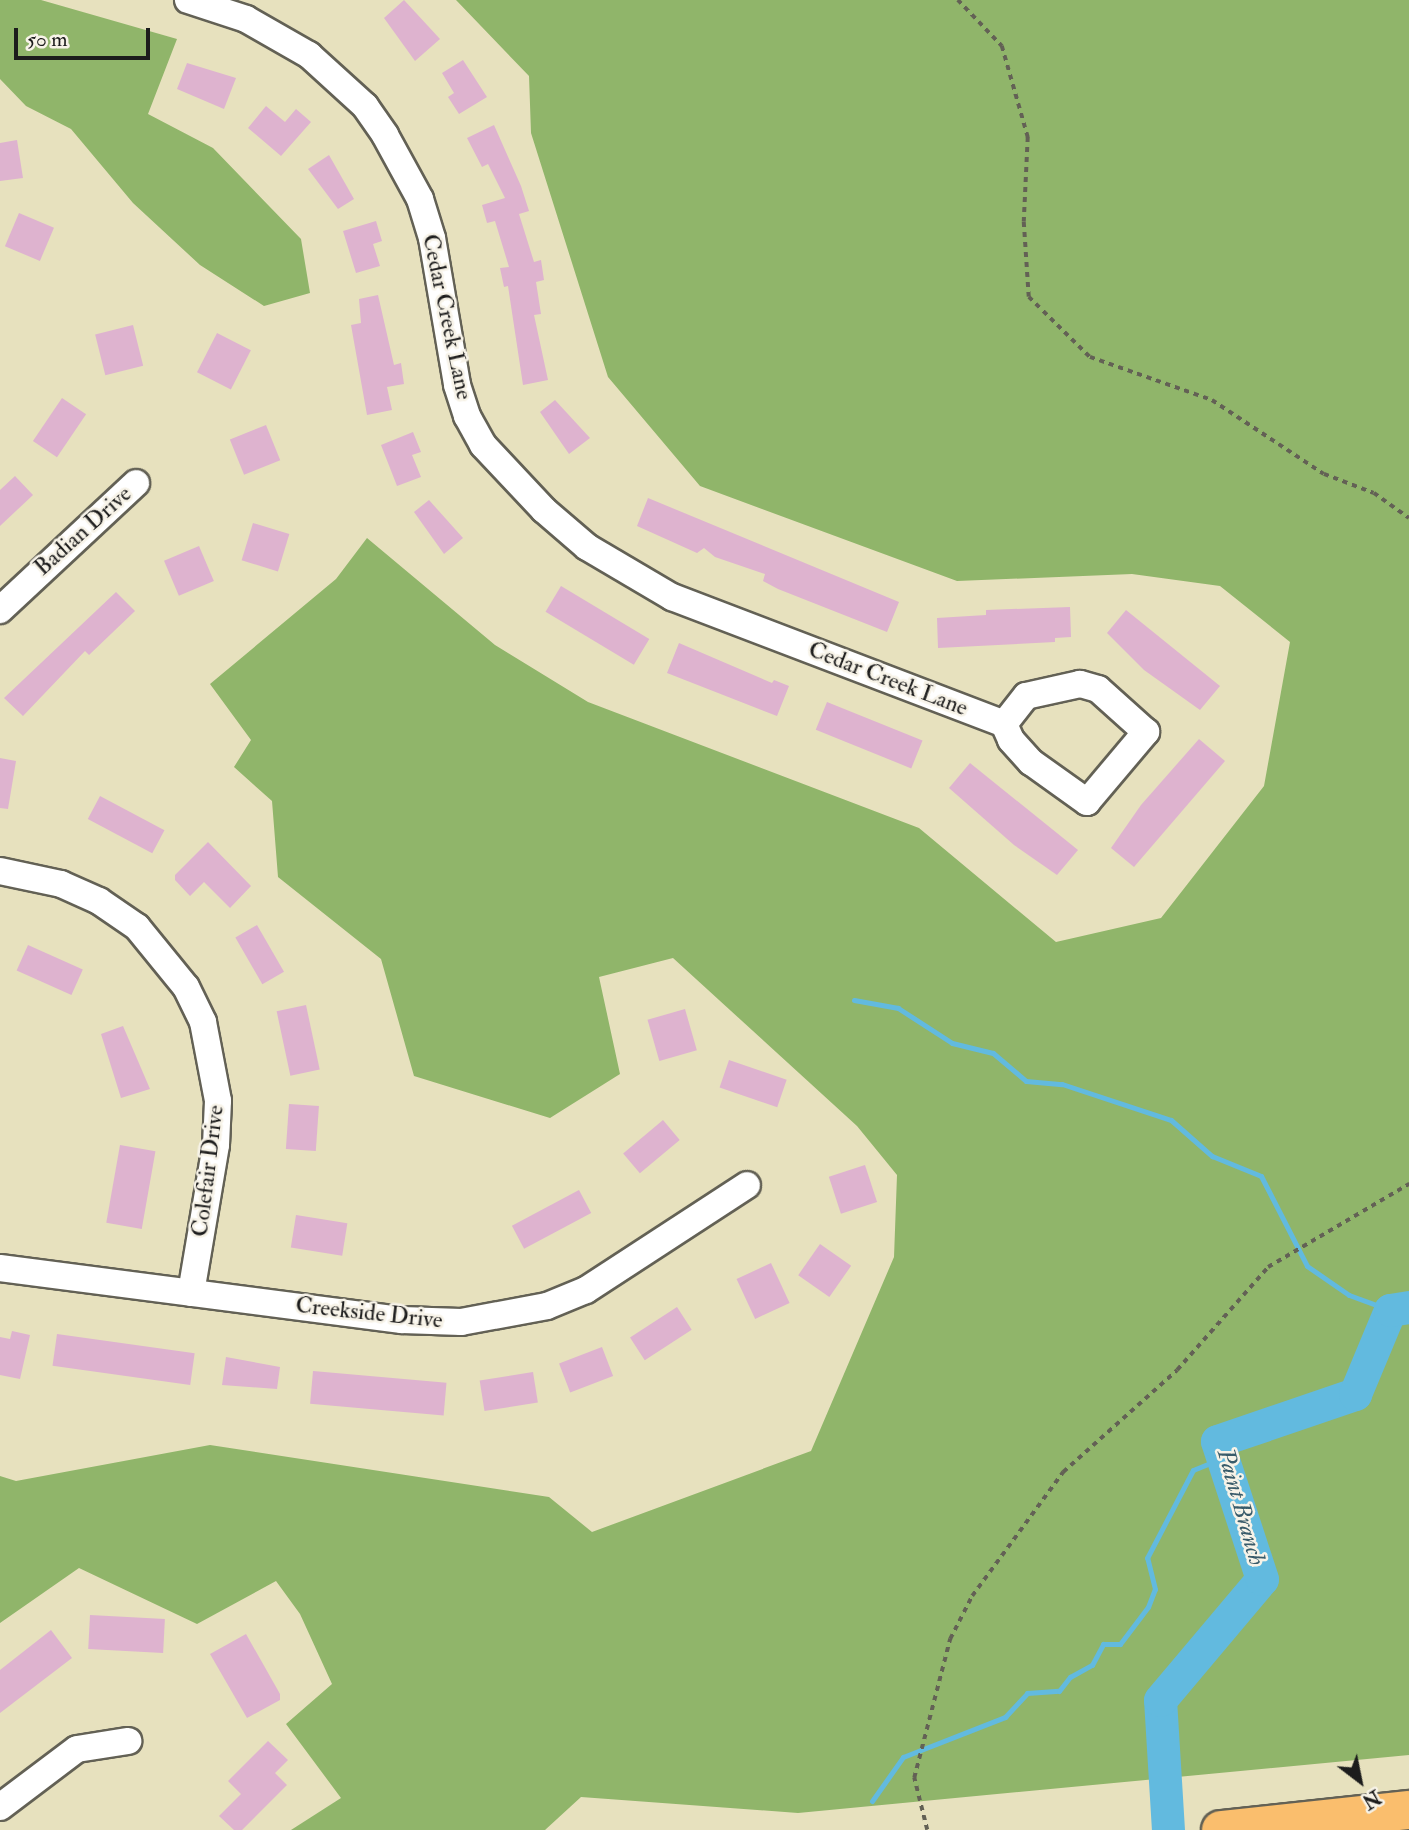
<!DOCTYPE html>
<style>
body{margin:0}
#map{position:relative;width:1409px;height:1830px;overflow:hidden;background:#e7e1be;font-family:"IM FELL Double Pica",serif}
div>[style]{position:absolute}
.forest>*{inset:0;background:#90b56a}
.stream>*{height:5px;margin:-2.5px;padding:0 2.5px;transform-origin:2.5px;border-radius:2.5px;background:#62badf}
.river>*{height:33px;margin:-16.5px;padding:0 16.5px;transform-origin:16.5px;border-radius:16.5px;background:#62badf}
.building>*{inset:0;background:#deb3cf;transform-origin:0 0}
.path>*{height:3.5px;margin-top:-1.75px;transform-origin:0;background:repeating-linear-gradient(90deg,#636155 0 5px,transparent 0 10px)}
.roads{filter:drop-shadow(2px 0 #636155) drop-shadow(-2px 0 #636155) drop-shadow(0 2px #636155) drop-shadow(0 -2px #636155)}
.minor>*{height:26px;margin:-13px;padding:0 13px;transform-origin:13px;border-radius:13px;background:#fff}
.highway>*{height:38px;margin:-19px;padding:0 19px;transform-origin:19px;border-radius:19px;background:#fabe6d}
span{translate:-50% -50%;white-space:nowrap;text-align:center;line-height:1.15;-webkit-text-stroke:5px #f7f3e8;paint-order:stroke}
.street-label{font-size:23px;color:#1c1c1c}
.water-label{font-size:24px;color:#385b6a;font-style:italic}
.north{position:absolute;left:1325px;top:1746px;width:70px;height:70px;-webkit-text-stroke:5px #f7f3e8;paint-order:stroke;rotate:148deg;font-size:19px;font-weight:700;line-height:28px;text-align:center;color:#1c1c1c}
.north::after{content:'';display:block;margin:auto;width:24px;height:32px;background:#1c1c1c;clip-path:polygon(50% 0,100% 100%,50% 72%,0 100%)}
.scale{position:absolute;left:14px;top:28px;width:136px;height:32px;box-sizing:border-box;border:4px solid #1c1c1c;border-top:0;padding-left:9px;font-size:21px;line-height:24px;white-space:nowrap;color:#1c1c1c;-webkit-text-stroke:5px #f7f3e8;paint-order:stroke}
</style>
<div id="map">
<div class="forest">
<i style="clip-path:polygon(0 0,41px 0,177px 39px,148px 114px,213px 148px,301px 239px,310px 293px,264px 306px,200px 265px,133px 203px,71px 129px,26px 106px,0 79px)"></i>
<i style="clip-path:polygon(456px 0,1409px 0,1409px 1755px,798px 1813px,581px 1797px,545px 1830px,291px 1830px,341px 1798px,286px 1724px,332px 1684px,300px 1614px,276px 1581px,197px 1624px,79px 1568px,0 1623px,0 1476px,16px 1481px,210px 1445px,549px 1497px,592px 1532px,811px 1451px,894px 1257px,897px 1175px,857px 1126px,673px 958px,599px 977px,620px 1074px,550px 1118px,414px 1076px,381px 959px,278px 877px,272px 801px,234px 767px,251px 740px,210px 684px,336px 579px,367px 538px,495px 645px,588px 702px,919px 828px,1056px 942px,1161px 918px,1264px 786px,1290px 642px,1220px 586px,1132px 574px,957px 581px,700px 486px,608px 377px,531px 133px,529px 76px)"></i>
</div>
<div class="stream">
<i style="left:854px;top:1000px;width:45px;rotate:10.3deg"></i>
<i style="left:898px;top:1008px;width:64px;rotate:32.9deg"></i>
<i style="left:952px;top:1043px;width:42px;rotate:13.7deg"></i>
<i style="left:993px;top:1053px;width:43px;rotate:40.3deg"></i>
<i style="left:1026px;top:1081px;width:36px;rotate:5deg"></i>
<i style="left:1062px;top:1084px;width:115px;rotate:18.3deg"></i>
<i style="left:1171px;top:1120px;width:55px;rotate:41.3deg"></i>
<i style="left:1212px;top:1156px;width:53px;rotate:22.2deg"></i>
<i style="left:1261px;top:1176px;width:101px;rotate:62.9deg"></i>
<i style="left:1307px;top:1266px;width:51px;rotate:34.6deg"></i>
<i style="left:1349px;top:1295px;width:44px;rotate:20.1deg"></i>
<i style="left:872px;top:1801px;width:54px;rotate:-54.8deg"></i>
<i style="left:903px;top:1757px;width:110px;rotate:-21.4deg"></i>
<i style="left:1005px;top:1717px;width:33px;rotate:-47deg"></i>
<i style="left:1027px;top:1693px;width:32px;rotate:-4deg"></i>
<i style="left:1059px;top:1691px;width:18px;rotate:-52deg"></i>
<i style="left:1070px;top:1677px;width:25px;rotate:-29deg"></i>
<i style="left:1092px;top:1665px;width:24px;rotate:-62deg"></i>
<i style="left:1103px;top:1644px;width:17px"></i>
<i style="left:1120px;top:1644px;width:46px;rotate:-52.9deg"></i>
<i style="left:1148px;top:1607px;width:19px;rotate:-69deg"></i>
<i style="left:1155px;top:1589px;width:32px;rotate:-104deg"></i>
<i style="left:1147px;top:1558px;width:99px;rotate:-62.4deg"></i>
<i style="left:1193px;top:1470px;width:31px;rotate:-22deg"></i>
</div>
<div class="river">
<i style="left:1168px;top:1830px;width:130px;rotate:-93.5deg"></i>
<i style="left:1160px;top:1700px;width:158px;rotate:-49.9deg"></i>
<i style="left:1262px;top:1579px;width:145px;rotate:-108.1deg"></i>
<i style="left:1217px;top:1441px;width:146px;rotate:-18.8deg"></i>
<i style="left:1355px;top:1394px;width:91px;rotate:-67.4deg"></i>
<i style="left:1390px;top:1310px;width:19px;rotate:-9deg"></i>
</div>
<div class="building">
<i style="clip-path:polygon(404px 0,440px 39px,415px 61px,384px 18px)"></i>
<i style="clip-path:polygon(463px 60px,487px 97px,459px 114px,448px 97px,454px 93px,442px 73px)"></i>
<i style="clip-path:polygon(187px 63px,236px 78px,224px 109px,177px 89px)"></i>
<i style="clip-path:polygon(266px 106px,285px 122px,296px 109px,311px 122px,281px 156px,248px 128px)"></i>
<i style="clip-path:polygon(494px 125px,521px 186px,529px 211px,519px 214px,534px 262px,541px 260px,544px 280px,536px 282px,541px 314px,534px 315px,548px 380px,523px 385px,508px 286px,504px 287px,500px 268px,509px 267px,495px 221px,487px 223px,482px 205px,505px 198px,488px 164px,482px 167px,467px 138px)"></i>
<i style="clip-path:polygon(17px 140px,23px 178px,0 181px,0 143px)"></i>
<i style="clip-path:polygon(329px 155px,354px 199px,338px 209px,308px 169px)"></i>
<i style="left:19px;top:213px;width:38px;height:36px;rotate:23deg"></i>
<i style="clip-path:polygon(376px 221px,382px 241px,373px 244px,380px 266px,356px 273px,343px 231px)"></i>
<i style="clip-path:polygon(378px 295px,394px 365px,401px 363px,404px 384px,387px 387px,392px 410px,367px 415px,351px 325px,361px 323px,359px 299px)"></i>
<i style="left:133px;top:325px;width:42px;height:39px;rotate:76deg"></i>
<i style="left:217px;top:333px;width:38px;height:44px;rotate:27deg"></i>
<i style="left:62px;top:398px;width:29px;height:52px;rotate:34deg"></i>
<i style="clip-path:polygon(555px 400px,590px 438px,569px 454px,540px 412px)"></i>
<i style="left:266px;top:425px;width:38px;height:39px;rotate:68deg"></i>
<i style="clip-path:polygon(413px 432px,421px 452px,412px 455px,421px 477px,397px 486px,381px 445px)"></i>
<i style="clip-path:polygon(15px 476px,33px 495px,0 526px,0 490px)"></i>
<i style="clip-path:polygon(648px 498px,899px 602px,887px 632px,778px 589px,763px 581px,765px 574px,715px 557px,704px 548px,697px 553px,637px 526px)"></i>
<i style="clip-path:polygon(429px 500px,463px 538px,444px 554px,414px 512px)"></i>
<i style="left:253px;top:523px;width:38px;height:39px;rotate:17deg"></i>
<i style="left:199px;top:546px;width:38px;height:38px;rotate:67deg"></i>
<i style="left:561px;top:586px;width:103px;height:30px;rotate:31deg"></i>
<i style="clip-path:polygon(116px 592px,135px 611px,89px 655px,85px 651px,23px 716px,4px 698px)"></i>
<i style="clip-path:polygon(1070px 607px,1071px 637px,1055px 638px,1055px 642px,938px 648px,937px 618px,986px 615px,986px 610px)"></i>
<i style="clip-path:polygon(1126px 610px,1220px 686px,1200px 710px,1144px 670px,1107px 633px)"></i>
<i style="clip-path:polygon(679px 643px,772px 683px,774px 680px,789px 686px,777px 716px,667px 673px)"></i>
<i style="left:827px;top:702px;width:103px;height:30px;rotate:22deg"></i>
<i style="clip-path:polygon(1199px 739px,1225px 761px,1134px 867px,1111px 848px,1141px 805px)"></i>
<i style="clip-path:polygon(0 758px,16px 761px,8px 809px,0 808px)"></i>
<i style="clip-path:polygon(970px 763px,1078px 850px,1057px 875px,1014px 845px,949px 788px)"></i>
<i style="left:100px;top:796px;width:73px;height:26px;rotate:28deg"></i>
<i style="clip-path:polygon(208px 842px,251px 886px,230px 908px,204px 882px,190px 896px,175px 880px,175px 875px)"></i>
<i style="left:257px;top:925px;width:54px;height:25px;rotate:60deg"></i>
<i style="left:28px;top:945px;width:60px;height:28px;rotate:24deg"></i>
<i style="left:306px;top:1005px;width:66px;height:30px;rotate:78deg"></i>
<i style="left:685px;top:1009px;width:43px;height:39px;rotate:74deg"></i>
<i style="clip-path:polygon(123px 1026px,150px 1089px,121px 1098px,101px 1034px)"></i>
<i style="left:729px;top:1060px;width:61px;height:29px;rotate:19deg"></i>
<i style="left:289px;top:1104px;width:30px;height:45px;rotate:4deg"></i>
<i style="left:663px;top:1120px;width:26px;height:52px;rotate:50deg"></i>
<i style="left:120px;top:1145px;width:36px;height:79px;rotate:10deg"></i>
<i style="left:865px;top:1165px;width:39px;height:38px;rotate:72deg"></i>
<i style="left:579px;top:1190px;width:26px;height:76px;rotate:62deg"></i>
<i style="left:296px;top:1215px;width:52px;height:33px;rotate:9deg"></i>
<i style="left:820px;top:1244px;width:38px;height:38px;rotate:35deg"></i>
<i style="left:771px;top:1263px;width:44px;height:38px;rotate:65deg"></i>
<i style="left:677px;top:1307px;width:27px;height:56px;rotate:57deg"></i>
<i style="clip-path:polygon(12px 1331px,30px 1335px,20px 1379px,0 1375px,0 1337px,10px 1339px)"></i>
<i style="left:57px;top:1334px;width:139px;height:32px;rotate:8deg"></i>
<i style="left:602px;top:1347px;width:31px;height:46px;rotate:69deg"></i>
<i style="clip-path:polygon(226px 1357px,280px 1367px,277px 1389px,222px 1385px)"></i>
<i style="left:313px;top:1371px;width:134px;height:33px;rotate:5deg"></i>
<i style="left:533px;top:1372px;width:31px;height:54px;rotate:81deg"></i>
<i style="left:90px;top:1615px;width:75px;height:34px;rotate:3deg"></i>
<i style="clip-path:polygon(51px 1630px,72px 1658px,0 1713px,0 1670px)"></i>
<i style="clip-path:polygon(246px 1634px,280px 1694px,280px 1700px,247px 1718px,210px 1654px)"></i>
<i style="clip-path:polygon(268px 1741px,288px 1760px,275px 1773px,287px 1785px,242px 1830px,234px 1830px,219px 1816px,241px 1794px,228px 1781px)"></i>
</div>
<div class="path">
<i style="left:958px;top:0;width:64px;rotate:46.3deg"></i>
<i style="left:1002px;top:46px;width:95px;rotate:74.1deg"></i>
<i style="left:1028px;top:137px;width:85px;rotate:92.7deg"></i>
<i style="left:1024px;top:222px;width:75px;rotate:86.2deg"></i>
<i style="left:1029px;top:297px;width:86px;rotate:44.5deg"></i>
<i style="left:1090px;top:357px;width:129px;rotate:19.4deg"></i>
<i style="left:1212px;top:400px;width:134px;rotate:33.5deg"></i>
<i style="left:1324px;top:474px;width:53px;rotate:20.8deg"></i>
<i style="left:1374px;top:493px;width:43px;rotate:35.5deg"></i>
<i style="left:927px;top:1830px;width:54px;rotate:-104deg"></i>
<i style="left:914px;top:1778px;width:144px;rotate:-75.5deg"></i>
<i style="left:950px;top:1639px;width:48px;rotate:-62.9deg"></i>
<i style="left:972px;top:1596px;width:154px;rotate:-53.7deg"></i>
<i style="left:1063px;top:1472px;width:153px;rotate:-41.8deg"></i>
<i style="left:1177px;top:1370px;width:137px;rotate:-48.5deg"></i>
<i style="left:1268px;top:1267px;width:164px;rotate:-30.5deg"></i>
</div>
<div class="roads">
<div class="minor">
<i style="left:188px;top:0;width:61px;rotate:18.1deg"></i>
<i style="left:246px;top:19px;width:73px;rotate:29.7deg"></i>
<i style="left:309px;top:55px;width:76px;rotate:42.3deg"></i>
<i style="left:365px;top:106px;width:35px;rotate:55deg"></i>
<i style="left:385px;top:135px;width:73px;rotate:61.3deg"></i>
<i style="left:420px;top:199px;width:41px;rotate:72.9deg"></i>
<i style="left:432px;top:238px;width:149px;rotate:80.3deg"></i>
<i style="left:457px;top:385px;width:33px;rotate:72deg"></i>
<i style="left:467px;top:416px;width:33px;rotate:61deg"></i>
<i style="left:483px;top:445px;width:89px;rotate:46.8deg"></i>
<i style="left:544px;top:510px;width:57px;rotate:40.7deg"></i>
<i style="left:587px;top:547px;width:99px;rotate:30.5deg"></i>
<i style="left:672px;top:597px;width:355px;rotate:20.9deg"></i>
<i style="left:1004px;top:724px;width:17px;rotate:66deg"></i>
<i style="left:1011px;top:740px;width:30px;rotate:48deg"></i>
<i style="left:1031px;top:762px;width:69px;rotate:35.5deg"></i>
<i style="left:1087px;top:802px;width:92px;rotate:-49.9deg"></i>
<i style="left:1146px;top:732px;width:64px;rotate:-138.1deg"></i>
<i style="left:1098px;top:689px;width:19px;rotate:-164deg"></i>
<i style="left:1080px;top:684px;width:55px;rotate:167.5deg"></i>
<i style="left:1026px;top:696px;width:36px;rotate:128deg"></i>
<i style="left:0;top:610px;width:186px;rotate:-43deg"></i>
<i style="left:0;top:871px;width:62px;rotate:12deg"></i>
<i style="left:61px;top:884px;width:42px;rotate:24.1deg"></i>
<i style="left:99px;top:901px;width:46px;rotate:34.4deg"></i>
<i style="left:137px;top:927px;width:77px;rotate:50.8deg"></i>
<i style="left:186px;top:987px;width:39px;rotate:64deg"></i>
<i style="left:203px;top:1022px;width:80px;rotate:79.2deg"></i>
<i style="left:218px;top:1101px;width:44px;rotate:92.6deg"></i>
<i style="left:216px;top:1145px;width:150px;rotate:99.6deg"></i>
<i style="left:0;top:1268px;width:405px;rotate:7.4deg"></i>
<i style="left:402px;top:1320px;width:59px;rotate:1.9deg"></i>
<i style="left:461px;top:1322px;width:87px;rotate:-10.5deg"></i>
<i style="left:547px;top:1306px;width:42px;rotate:-22.3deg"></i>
<i style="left:586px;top:1290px;width:192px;rotate:-33.1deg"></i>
<i style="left:0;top:1807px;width:96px;rotate:-37deg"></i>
<i style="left:77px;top:1749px;width:52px;rotate:-8.9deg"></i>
</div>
<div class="highway">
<i style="left:1221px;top:1830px;width:189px;rotate:-6.1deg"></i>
</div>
</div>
<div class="street-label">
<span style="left:447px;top:317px;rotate:78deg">Cedar Creek Lane</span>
<span style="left:83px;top:531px;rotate:-42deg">Badian Drive</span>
<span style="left:888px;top:679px;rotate:21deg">Cedar Creek Lane</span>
<span style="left:208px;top:1171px;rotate:-83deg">Colefair Drive</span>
<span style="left:369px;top:1313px;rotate:6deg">Creekside Drive</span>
</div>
<div class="water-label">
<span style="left:1241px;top:1507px;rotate:74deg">Paint Branch</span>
</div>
<div class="north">N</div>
<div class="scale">50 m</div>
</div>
